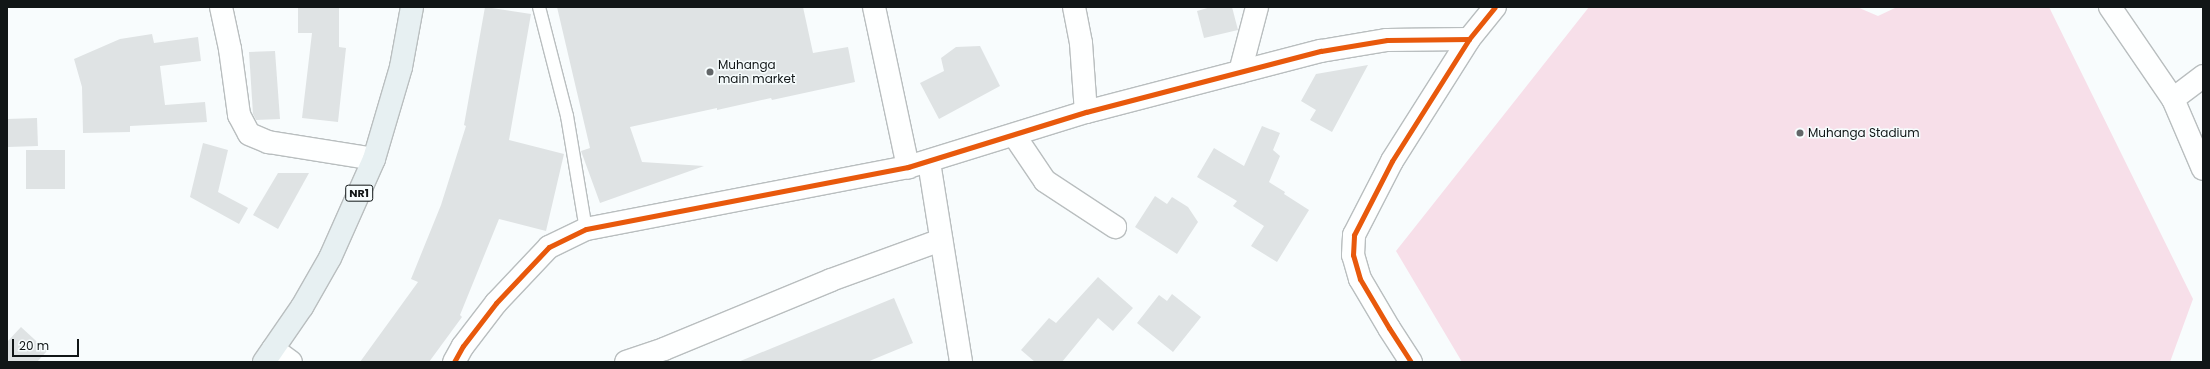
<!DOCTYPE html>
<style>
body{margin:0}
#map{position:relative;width:2210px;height:369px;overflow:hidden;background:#f8fcfd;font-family:Poppins,sans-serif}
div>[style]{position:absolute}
.green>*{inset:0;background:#f7dfe9}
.building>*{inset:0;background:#dfe3e4;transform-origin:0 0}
.roads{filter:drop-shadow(1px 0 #b9bebf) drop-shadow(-1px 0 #b9bebf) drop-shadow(0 1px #b9bebf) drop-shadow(0 -1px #b9bebf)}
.lane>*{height:12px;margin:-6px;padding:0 6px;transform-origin:6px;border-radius:6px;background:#feffff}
.street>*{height:22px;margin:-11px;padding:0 11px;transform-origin:11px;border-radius:11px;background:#feffff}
.highway>*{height:22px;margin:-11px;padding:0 11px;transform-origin:11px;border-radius:11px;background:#e7f0f2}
.cycleway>*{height:5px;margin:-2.5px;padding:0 2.5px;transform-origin:2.5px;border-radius:2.5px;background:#e8590c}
.dots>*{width:11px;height:11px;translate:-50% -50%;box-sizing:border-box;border:2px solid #f7fdfe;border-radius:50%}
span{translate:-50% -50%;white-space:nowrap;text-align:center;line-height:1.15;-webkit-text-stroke:3px #f7fdfe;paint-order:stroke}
.shield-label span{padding:1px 3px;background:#f7fdfe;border:1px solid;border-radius:3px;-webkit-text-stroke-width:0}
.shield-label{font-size:11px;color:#111617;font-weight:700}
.poi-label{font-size:12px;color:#111617}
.left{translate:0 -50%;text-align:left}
.frame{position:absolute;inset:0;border:8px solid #111617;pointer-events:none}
.scale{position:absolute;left:12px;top:339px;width:67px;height:18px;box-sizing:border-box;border:2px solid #111617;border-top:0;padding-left:5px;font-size:12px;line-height:14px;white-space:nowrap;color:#111617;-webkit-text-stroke:3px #f7fdfe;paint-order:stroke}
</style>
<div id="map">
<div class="green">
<i style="clip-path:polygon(1589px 7px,1857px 7px,1878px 16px,1897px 7px,2049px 7px,2193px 299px,2170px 362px,1462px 362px,1396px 251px)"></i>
</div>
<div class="building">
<i style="clip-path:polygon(298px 7px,339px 7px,339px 47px,346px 48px,338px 122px,302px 118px,312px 33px,298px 33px)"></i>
<i style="clip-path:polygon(485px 7px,531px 14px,509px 140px,564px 154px,546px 231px,499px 219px,460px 315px,462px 317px,429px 362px,360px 362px,418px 282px,411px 279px,441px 205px,466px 126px,464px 125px)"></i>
<i style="clip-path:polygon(557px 7px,803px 7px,813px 53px,848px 47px,855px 82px,772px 100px,771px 98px,717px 110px,717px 108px,630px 127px,642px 162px,704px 166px,600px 203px,581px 151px,590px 148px)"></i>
<i style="clip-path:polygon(1211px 7px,1232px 7px,1238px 30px,1204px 38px,1197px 11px)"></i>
<i style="clip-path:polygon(152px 34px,154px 43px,198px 37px,201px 61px,160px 66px,165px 105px,205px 102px,207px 122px,130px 126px,130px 132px,83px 133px,82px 87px,74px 59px,120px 39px)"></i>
<i style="clip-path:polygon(980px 46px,1000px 86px,939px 119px,920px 83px,944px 71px,941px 58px,956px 47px)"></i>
<i style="clip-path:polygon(275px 51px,280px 119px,256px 120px,253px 114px,249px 52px)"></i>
<i style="clip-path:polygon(1368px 65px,1332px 132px,1310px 120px,1316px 110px,1301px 101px,1316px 74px)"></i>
<i style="left:37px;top:118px;width:28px;height:30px;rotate:88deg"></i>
<i style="clip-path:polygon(1262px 126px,1280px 133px,1273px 150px,1280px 156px,1269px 182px,1285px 192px,1284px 194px,1309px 210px,1277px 262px,1251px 246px,1264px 226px,1233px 206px,1237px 201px,1197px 177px,1214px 148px,1244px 166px)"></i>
<i style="clip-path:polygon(203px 143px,228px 150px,218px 192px,248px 208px,239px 224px,190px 197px)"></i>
<i style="left:26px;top:150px;width:39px;height:39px"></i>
<i style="clip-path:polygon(278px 173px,309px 173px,278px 229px,253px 215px)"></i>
<i style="clip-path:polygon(1155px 196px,1167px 204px,1172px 197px,1188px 207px,1198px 222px,1177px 254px,1135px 227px)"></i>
<i style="clip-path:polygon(1098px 277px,1133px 308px,1113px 331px,1098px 318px,1062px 362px,1035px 362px,1021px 350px,1049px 318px,1056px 323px)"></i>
<i style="clip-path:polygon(1172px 294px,1201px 317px,1173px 352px,1137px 323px,1159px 295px,1167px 301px)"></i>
<i style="clip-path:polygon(894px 298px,913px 343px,867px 362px,738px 362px)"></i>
<i style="clip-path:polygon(21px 327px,47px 351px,37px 362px,7px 362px,7px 342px)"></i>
</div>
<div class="roads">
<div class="lane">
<i style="left:539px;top:7px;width:113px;rotate:75.6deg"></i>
<i style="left:567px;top:116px;width:115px;rotate:80.5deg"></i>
</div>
<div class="street">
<i style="left:221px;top:7px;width:43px;rotate:77.9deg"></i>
<i style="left:230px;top:49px;width:67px;rotate:82.2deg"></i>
<i style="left:239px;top:115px;width:21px;rotate:62deg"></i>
<i style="left:249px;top:134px;width:21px;rotate:23deg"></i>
<i style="left:268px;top:142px;width:107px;rotate:9.1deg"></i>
<i style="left:874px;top:7px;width:164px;rotate:78deg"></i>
<i style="left:1074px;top:7px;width:37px;rotate:79deg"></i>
<i style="left:1081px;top:43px;width:69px;rotate:85.9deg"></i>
<i style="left:2110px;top:7px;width:112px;rotate:55.6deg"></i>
<i style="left:2173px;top:99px;width:76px;rotate:66.8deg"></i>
<i style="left:1240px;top:72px;width:67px;rotate:-75.3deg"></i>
<i style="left:2173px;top:99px;width:38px;rotate:-37deg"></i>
<i style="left:1014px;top:135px;width:55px;rotate:56deg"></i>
<i style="left:1045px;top:181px;width:84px;rotate:33.3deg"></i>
<i style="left:929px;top:162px;width:203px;rotate:80.9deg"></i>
<i style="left:273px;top:349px;width:22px;rotate:36deg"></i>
<i style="left:454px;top:362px;width:18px;rotate:-61deg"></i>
<i style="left:463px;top:346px;width:54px;rotate:-52.5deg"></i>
<i style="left:496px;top:303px;width:77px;rotate:-46.6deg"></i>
<i style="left:549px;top:247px;width:41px;rotate:-25.9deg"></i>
<i style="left:586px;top:229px;width:328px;rotate:-10.9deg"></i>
<i style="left:908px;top:167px;width:186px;rotate:-17.2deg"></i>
<i style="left:1086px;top:112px;width:243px;rotate:-14.6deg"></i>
<i style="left:1321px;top:51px;width:67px;rotate:-9.5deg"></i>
<i style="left:1387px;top:40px;width:82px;rotate:-0.7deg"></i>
<i style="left:626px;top:362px;width:40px;rotate:-18.9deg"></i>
<i style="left:664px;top:349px;width:181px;rotate:-22.4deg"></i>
<i style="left:831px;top:280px;width:117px;rotate:-20deg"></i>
<i style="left:1411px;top:362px;width:40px;rotate:-122.9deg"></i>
<i style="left:1389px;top:328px;width:57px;rotate:-120.6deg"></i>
<i style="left:1360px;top:279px;width:25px;rotate:-106deg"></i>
<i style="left:1353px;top:255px;width:20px;rotate:-87deg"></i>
<i style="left:1354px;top:235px;width:83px;rotate:-62.8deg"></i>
<i style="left:1392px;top:161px;width:144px;rotate:-57.7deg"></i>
<i style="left:1469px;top:39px;width:41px;rotate:-50.9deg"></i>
</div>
<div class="highway">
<i style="left:264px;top:362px;width:67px;rotate:-55.4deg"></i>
<i style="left:302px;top:307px;width:56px;rotate:-60.3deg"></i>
<i style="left:330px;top:258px;width:108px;rotate:-66deg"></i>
<i style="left:374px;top:159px;width:96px;rotate:-73.6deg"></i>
<i style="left:401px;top:67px;width:61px;rotate:-79.6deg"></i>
</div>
</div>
<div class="cycleway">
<i style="left:454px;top:362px;width:18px;rotate:-61deg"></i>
<i style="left:463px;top:346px;width:54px;rotate:-52.5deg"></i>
<i style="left:496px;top:303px;width:77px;rotate:-46.6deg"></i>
<i style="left:549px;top:247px;width:41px;rotate:-25.9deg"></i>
<i style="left:586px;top:229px;width:328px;rotate:-10.9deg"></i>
<i style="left:908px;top:167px;width:186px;rotate:-17.2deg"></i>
<i style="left:1086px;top:112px;width:243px;rotate:-14.6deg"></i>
<i style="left:1321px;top:51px;width:67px;rotate:-9.5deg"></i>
<i style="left:1387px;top:40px;width:82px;rotate:-0.7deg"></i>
<i style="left:1411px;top:362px;width:40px;rotate:-122.9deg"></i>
<i style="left:1389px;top:328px;width:57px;rotate:-120.6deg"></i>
<i style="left:1360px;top:279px;width:25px;rotate:-106deg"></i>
<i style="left:1353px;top:255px;width:20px;rotate:-87deg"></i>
<i style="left:1354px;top:235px;width:83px;rotate:-62.8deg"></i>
<i style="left:1392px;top:161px;width:144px;rotate:-57.7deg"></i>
<i style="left:1469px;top:39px;width:41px;rotate:-50.9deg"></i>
</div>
<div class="dots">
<i style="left:710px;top:72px;background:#626668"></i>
<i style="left:1800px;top:133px;background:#626668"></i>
</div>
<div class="shield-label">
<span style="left:359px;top:193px">NR1</span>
</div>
<div class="poi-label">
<span class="left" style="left:718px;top:72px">Muhanga<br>main market</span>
<span class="left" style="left:1808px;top:133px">Muhanga Stadium</span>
</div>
<div class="frame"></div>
<div class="scale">20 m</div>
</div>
